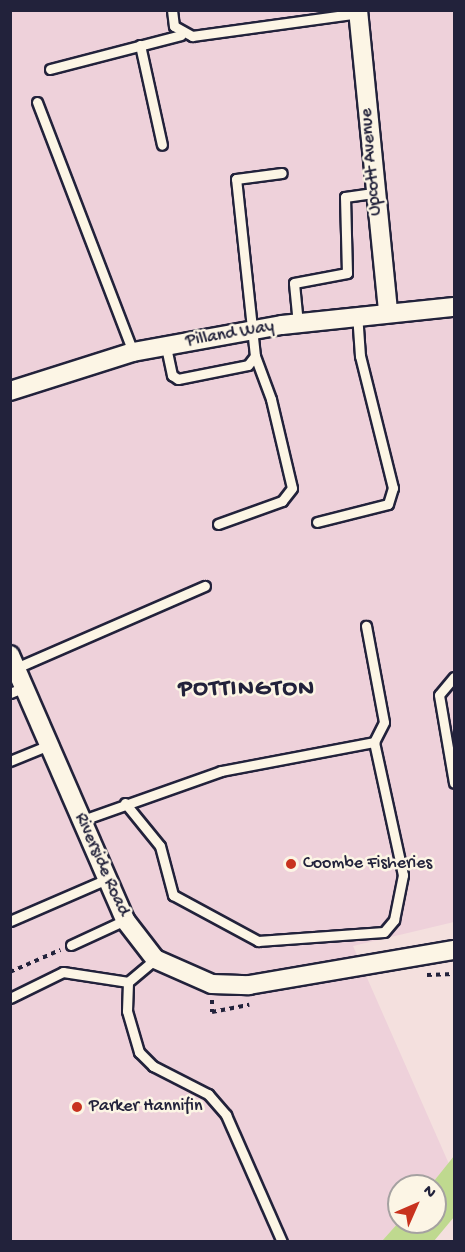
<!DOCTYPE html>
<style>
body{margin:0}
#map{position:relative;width:465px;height:1252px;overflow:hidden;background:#f4e0de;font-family:"Gochi Hand",sans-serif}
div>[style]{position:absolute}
.built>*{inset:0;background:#eed1da}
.green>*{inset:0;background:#bfd98f}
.path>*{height:4px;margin-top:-2px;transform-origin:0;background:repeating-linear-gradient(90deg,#22223b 0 4.5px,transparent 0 9px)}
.roads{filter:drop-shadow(2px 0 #22223b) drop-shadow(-2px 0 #22223b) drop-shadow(0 2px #22223b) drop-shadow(0 -2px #22223b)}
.lane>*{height:9px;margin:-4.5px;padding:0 4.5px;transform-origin:4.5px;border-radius:4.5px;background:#fcf5e5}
.street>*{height:18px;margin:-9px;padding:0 9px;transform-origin:9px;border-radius:9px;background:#fcf5e5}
.dots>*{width:16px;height:16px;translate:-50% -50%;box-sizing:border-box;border:3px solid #fcf5e5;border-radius:50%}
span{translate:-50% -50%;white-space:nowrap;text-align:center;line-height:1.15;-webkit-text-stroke:5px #fcf5e5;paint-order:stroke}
.street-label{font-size:18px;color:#22223b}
.poi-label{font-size:18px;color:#22223b}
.left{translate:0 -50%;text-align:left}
.district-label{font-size:24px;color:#22223b;font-weight:700;letter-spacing:1.5px}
.frame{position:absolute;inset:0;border:12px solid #22223b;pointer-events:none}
.north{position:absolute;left:387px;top:1174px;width:60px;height:60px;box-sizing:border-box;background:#fcf5e5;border:2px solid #a5a1a1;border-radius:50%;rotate:45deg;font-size:16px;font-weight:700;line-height:24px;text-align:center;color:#22223b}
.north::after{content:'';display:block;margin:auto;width:21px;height:27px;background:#c8321e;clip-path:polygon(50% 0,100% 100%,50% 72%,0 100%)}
</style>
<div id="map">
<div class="built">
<i style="clip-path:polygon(10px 11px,454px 11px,454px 922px,353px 946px,449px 1164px,430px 1186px,399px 1186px,399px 1222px,382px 1241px,11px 1241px)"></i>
</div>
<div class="green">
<i style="clip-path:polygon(454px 1156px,454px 1217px,434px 1241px,382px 1241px,399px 1222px,435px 1222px,435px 1186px,430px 1186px)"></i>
</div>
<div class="path">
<i style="left:10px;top:972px;width:55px;rotate:-23.7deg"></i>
<i style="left:427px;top:975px;width:27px;rotate:-2deg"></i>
<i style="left:212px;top:1000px;width:12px;rotate:90deg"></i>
<i style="left:212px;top:1012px;width:38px;rotate:-11deg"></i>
</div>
<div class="roads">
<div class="lane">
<i style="left:172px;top:10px;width:16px;rotate:83deg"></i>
<i style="left:174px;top:26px;width:21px;rotate:29deg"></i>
<i style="left:192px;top:36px;width:169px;rotate:-7.8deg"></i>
<i style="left:140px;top:45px;width:102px;rotate:77.6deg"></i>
<i style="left:50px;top:69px;width:135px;rotate:-14.5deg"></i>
<i style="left:37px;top:102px;width:268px;rotate:69deg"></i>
<i style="left:298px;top:324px;width:41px;rotate:-95.6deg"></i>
<i style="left:294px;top:283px;width:54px;rotate:-10.7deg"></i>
<i style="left:347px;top:273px;width:76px;rotate:-91.5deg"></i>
<i style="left:345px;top:197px;width:30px;rotate:-8deg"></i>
<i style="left:166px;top:347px;width:29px;rotate:78deg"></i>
<i style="left:172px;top:375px;width:7px;rotate:34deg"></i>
<i style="left:178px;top:379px;width:71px;rotate:-11.3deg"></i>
<i style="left:248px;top:365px;width:11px;rotate:-52deg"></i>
<i style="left:255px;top:356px;width:178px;rotate:-96.1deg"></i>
<i style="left:236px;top:179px;width:46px;rotate:-7.4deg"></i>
<i style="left:317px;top:522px;width:73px;rotate:-14.2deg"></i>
<i style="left:388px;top:504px;width:17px;rotate:-73deg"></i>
<i style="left:393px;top:488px;width:136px;rotate:-104deg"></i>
<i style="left:360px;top:356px;width:39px;rotate:-94deg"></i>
<i style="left:218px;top:524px;width:68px;rotate:-19.8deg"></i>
<i style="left:282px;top:501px;width:16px;rotate:-52deg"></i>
<i style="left:292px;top:488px;width:91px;rotate:-103.3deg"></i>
<i style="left:271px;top:399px;width:46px;rotate:-110.4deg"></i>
<i style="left:16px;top:668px;width:206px;rotate:-23.5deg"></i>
<i style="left:454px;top:677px;width:23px;rotate:130deg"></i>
<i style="left:439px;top:695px;width:89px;rotate:80.3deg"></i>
<i style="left:10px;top:693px;width:16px;rotate:-22deg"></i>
<i style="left:10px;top:761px;width:42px;rotate:-22.3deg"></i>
<i style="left:125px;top:803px;width:55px;rotate:50.9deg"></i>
<i style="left:160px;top:846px;width:51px;rotate:75.1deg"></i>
<i style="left:173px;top:895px;width:97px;rotate:28.4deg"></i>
<i style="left:258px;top:941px;width:126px;rotate:-4.1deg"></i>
<i style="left:384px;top:932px;width:16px;rotate:-50deg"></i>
<i style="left:394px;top:920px;width:46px;rotate:-78.7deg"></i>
<i style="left:403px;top:875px;width:136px;rotate:-102.3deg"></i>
<i style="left:374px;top:742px;width:22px;rotate:-63deg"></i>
<i style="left:384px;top:722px;width:98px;rotate:-100.6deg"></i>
<i style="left:80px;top:821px;width:150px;rotate:-19.5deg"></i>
<i style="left:221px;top:771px;width:156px;rotate:-10.7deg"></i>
<i style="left:10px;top:921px;width:106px;rotate:-23.4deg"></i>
<i style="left:71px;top:945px;width:60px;rotate:-24.8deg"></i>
<i style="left:128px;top:982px;width:29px;rotate:92deg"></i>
<i style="left:127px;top:1011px;width:43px;rotate:73.7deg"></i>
<i style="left:139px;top:1052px;width:20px;rotate:45deg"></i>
<i style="left:153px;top:1066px;width:62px;rotate:27deg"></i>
<i style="left:208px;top:1094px;width:28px;rotate:49deg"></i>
<i style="left:226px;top:1115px;width:139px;rotate:66.2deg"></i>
<i style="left:10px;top:998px;width:59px;rotate:-26.1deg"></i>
<i style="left:63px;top:972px;width:66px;rotate:8.7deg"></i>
<i style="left:128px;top:982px;width:35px;rotate:-40deg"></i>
</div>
<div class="street">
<i style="left:358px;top:10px;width:304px;rotate:84.3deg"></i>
<i style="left:10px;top:391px;width:129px;rotate:-17.6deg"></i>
<i style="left:133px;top:352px;width:151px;rotate:-10.3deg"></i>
<i style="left:282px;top:325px;width:173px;rotate:-6deg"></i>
<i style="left:10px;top:655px;width:289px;rotate:66.5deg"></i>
<i style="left:125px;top:920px;width:49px;rotate:52.4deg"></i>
<i style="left:155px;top:959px;width:62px;rotate:23.7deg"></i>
<i style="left:212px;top:984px;width:37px;rotate:2deg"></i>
<i style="left:249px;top:985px;width:208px;rotate:-9.7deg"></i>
</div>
</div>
<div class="dots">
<i style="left:291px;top:864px;background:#c8321e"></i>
<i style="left:77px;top:1107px;background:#c8321e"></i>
</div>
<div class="street-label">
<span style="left:372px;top:162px;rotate:-95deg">Upcott Avenue</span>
<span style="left:230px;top:335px;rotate:-10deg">Pilland Way</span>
<span style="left:101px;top:865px;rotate:66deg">Riverside Road</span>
</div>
<div class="poi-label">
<span class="left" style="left:303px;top:864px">Coombe Fisheries</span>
<span class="left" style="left:89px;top:1107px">Parker Hannifin</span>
</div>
<div class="district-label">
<span style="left:247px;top:690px">POTTINGTON</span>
</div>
<div class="frame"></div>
<div class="north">N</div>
</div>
